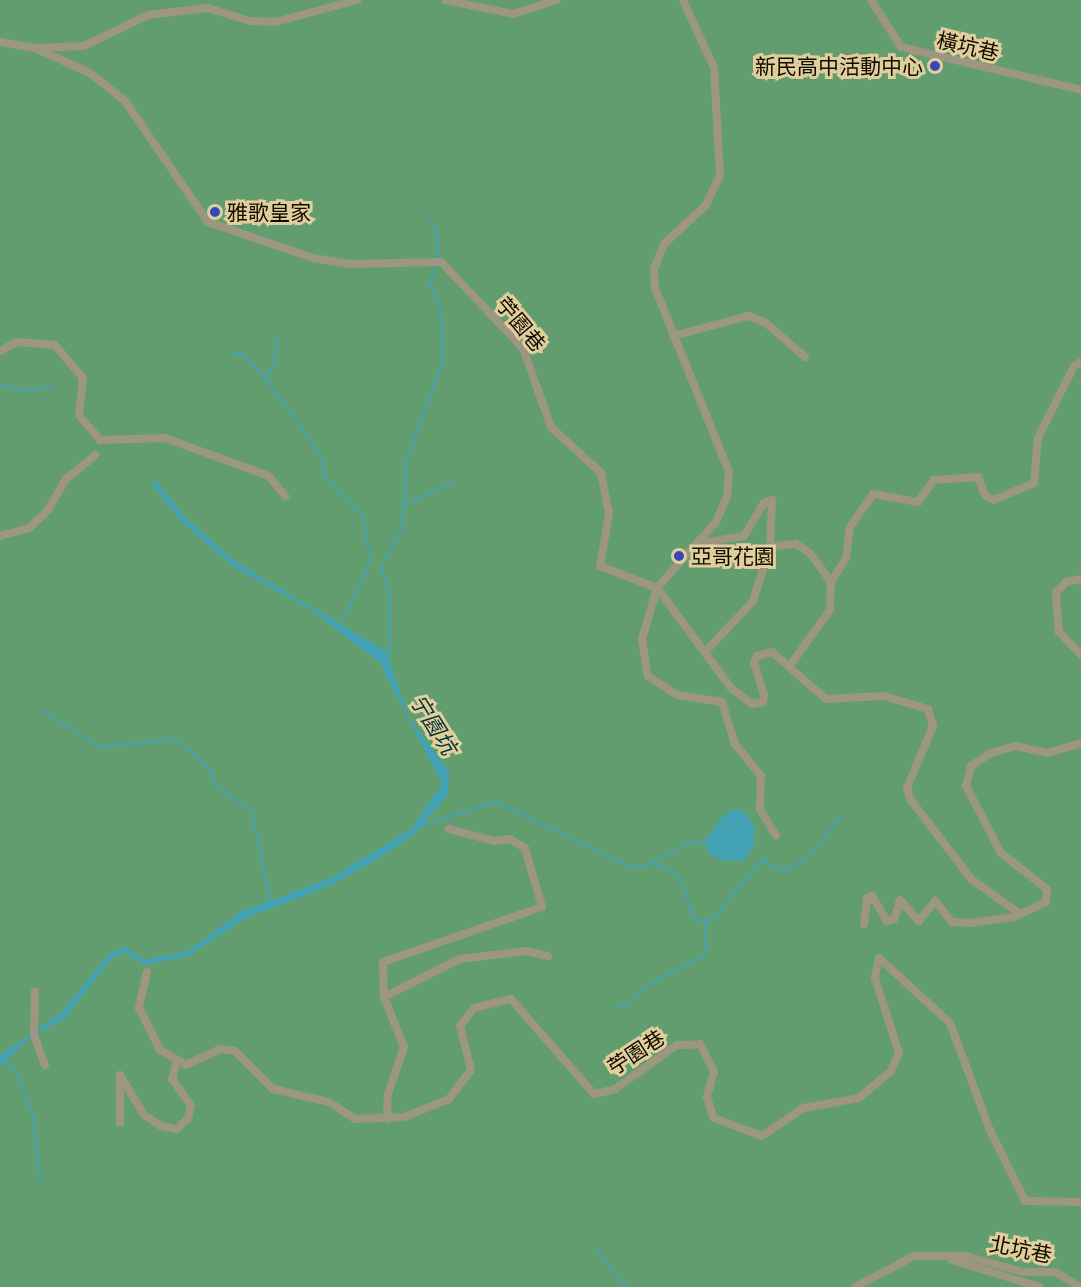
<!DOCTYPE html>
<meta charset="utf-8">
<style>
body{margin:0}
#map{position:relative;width:1081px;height:1287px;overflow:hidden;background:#e0cf9c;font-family:"Open Sans","Noto Sans TC",sans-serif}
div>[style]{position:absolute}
.forest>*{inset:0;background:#629d70;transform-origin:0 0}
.water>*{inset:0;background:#43a2b3}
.stream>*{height:2px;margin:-1px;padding:0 1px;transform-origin:1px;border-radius:1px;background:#43a2b3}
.minor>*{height:8px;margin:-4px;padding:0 4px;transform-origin:4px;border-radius:4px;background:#9d9681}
.dots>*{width:16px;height:16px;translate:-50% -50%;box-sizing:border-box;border:3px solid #e0cf9c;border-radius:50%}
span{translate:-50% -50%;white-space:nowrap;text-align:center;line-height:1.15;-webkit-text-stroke:6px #e0cf9c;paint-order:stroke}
.street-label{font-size:21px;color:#110b00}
.poi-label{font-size:21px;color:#110b00}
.right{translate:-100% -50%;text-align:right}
.left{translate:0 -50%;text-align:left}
.water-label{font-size:22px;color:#023138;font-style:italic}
</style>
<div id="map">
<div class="forest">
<i style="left:0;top:0;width:1081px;height:1287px"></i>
</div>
<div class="water">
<i style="clip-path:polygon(156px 481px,186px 518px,236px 562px,386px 651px,410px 719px,449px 771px,448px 795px,414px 834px,384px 855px,334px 884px,244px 919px,188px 956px,144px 965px,126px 953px,112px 958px,65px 1018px,29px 1038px,0 1066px,0 1055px,61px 1013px,110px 953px,126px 947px,144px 960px,188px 951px,242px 911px,331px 878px,412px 828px,442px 784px,380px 663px,310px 609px,234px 567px,181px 521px,151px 483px)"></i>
<i style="clip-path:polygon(736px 809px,745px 812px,755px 827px,753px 847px,744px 861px,726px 861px,709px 854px,704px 842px,724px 815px)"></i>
</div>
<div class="stream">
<i style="left:430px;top:218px;width:16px;rotate:63deg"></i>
<i style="left:437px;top:232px;width:27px;rotate:90deg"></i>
<i style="left:231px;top:353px;width:9px"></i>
<i style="left:240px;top:353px;width:37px;rotate:45deg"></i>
<i style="left:266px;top:379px;width:95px;rotate:54deg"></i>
<i style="left:322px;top:456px;width:21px;rotate:82deg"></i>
<i style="left:325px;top:477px;width:54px;rotate:45.7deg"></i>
<i style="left:363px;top:516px;width:45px;rotate:81deg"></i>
<i style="left:370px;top:560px;width:71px;rotate:113.3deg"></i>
<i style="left:266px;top:379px;width:23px;rotate:-65deg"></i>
<i style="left:276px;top:358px;width:24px;rotate:-88deg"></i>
<i style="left:0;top:385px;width:29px;rotate:14deg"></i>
<i style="left:28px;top:392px;width:25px;rotate:-16deg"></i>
<i style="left:403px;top:505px;width:55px;rotate:-23.7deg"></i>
<i style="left:389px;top:662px;width:70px;rotate:-90deg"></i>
<i style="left:389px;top:592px;width:25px;rotate:-108deg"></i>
<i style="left:381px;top:568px;width:44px;rotate:-61.7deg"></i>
<i style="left:402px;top:529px;width:68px;rotate:-85.8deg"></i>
<i style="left:407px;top:461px;width:108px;rotate:-70.6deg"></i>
<i style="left:443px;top:359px;width:50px;rotate:-92.3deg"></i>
<i style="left:441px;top:309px;width:28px;rotate:-113deg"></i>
<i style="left:430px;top:283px;width:20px;rotate:-72deg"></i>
<i style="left:44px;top:711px;width:67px;rotate:32.7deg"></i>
<i style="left:100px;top:747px;width:75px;rotate:-6.1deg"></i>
<i style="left:175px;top:739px;width:26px;rotate:37deg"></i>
<i style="left:196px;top:755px;width:21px;rotate:45deg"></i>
<i style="left:211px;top:770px;width:16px;rotate:75deg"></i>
<i style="left:215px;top:785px;width:45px;rotate:35.1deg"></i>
<i style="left:252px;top:811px;width:95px;rotate:78.5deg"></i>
<i style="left:420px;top:826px;width:80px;rotate:-17.5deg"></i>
<i style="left:496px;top:802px;width:151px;rotate:25.9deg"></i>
<i style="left:632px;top:868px;width:22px;rotate:-13deg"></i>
<i style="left:653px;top:863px;width:28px;rotate:26deg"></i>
<i style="left:678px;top:875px;width:49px;rotate:68.6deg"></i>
<i style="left:696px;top:921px;width:17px;rotate:-7deg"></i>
<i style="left:713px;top:919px;width:77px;rotate:-50.3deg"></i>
<i style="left:762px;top:860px;width:24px;rotate:28deg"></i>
<i style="left:783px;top:871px;width:30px;rotate:-27deg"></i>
<i style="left:810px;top:857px;width:51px;rotate:-52.9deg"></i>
<i style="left:654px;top:862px;width:35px;rotate:-31deg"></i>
<i style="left:684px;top:844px;width:21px;rotate:-5deg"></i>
<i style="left:614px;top:1006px;width:16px;rotate:-7deg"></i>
<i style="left:630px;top:1004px;width:26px;rotate:-47deg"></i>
<i style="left:648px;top:985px;width:66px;rotate:-28.1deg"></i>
<i style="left:706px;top:954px;width:34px;rotate:-92deg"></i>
<i style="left:4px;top:1061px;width:18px;rotate:45deg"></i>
<i style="left:17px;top:1074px;width:45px;rotate:69.1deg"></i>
<i style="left:33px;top:1116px;width:65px;rotate:83.9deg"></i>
<i style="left:596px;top:1250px;width:48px;rotate:50deg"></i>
</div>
<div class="minor">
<i style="left:446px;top:0;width:68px;rotate:11.8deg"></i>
<i style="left:513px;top:14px;width:46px;rotate:-17.7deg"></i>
<i style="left:871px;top:0;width:56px;rotate:57.4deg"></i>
<i style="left:901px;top:47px;width:185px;rotate:13.4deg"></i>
<i style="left:0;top:42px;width:36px;rotate:10deg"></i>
<i style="left:35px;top:48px;width:49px;rotate:-2.3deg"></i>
<i style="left:84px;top:46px;width:71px;rotate:-25.8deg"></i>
<i style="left:148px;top:15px;width:60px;rotate:-6.7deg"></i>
<i style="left:208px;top:8px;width:44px;rotate:17.2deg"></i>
<i style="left:250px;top:21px;width:25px;rotate:2deg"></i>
<i style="left:275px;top:22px;width:85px;rotate:-15deg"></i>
<i style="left:35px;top:48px;width:60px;rotate:24.4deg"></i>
<i style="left:90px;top:73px;width:45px;rotate:38.7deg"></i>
<i style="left:125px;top:101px;width:147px;rotate:55.6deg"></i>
<i style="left:208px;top:222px;width:111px;rotate:18.9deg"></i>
<i style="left:313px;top:258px;width:38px;rotate:9deg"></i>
<i style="left:351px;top:264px;width:90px;rotate:-1.3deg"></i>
<i style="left:441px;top:262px;width:119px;rotate:46.4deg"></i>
<i style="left:523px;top:348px;width:84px;rotate:70.5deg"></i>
<i style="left:551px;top:427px;width:68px;rotate:42.6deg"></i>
<i style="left:601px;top:473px;width:41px;rotate:78.7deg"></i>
<i style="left:609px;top:513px;width:54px;rotate:99.6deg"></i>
<i style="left:600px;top:566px;width:61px;rotate:21.1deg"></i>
<i style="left:657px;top:588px;width:89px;rotate:-48.2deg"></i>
<i style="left:716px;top:522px;width:28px;rotate:-67deg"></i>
<i style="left:727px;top:496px;width:24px;rotate:-85deg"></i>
<i style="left:729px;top:472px;width:198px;rotate:-111.9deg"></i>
<i style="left:655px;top:288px;width:19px;rotate:-93deg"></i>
<i style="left:654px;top:269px;width:27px;rotate:-68deg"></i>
<i style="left:664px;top:244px;width:57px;rotate:-42.9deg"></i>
<i style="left:706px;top:205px;width:33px;rotate:-65deg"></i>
<i style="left:720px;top:175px;width:107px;rotate:-93.2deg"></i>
<i style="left:714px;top:68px;width:75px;rotate:-114.5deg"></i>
<i style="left:673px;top:336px;width:78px;rotate:-14.9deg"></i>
<i style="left:748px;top:316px;width:19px;rotate:21deg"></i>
<i style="left:766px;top:323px;width:52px;rotate:41.1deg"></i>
<i style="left:0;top:351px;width:18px;rotate:-29deg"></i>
<i style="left:16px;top:342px;width:39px;rotate:4deg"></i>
<i style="left:55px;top:345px;width:43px;rotate:49.7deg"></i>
<i style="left:83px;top:378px;width:37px;rotate:96deg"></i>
<i style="left:79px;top:415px;width:33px;rotate:50deg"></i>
<i style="left:100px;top:440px;width:65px;rotate:-1.8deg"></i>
<i style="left:165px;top:438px;width:111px;rotate:20.1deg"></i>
<i style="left:269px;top:476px;width:26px;rotate:51deg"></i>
<i style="left:0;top:536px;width:30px;rotate:-15deg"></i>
<i style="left:29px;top:528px;width:26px;rotate:-43deg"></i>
<i style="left:48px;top:510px;width:36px;rotate:-60deg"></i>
<i style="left:66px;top:479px;width:38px;rotate:-39deg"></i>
<i style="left:701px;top:543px;width:44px;rotate:-9.2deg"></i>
<i style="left:744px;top:536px;width:39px;rotate:-59deg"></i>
<i style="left:764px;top:503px;width:9px;rotate:-21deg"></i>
<i style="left:772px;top:500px;width:47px;rotate:92.4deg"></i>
<i style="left:770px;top:547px;width:26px;rotate:-7deg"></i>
<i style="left:796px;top:544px;width:17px;rotate:33deg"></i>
<i style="left:810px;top:553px;width:36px;rotate:54deg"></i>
<i style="left:831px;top:582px;width:28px;rotate:92deg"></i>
<i style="left:830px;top:610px;width:70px;rotate:125.7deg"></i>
<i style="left:789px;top:667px;width:49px;rotate:40.9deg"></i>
<i style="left:826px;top:699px;width:58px;rotate:-3deg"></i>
<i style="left:884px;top:696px;width:46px;rotate:16.5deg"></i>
<i style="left:928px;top:709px;width:18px;rotate:74deg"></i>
<i style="left:933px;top:726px;width:67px;rotate:112.8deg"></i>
<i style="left:907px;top:788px;width:11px;rotate:75deg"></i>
<i style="left:910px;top:799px;width:102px;rotate:52.6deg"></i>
<i style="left:972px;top:880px;width:57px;rotate:35.1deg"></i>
<i style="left:1081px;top:579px;width:15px;rotate:169deg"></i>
<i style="left:1066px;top:582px;width:15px;rotate:132deg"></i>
<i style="left:1056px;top:593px;width:39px;rotate:86deg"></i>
<i style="left:1059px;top:632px;width:32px;rotate:46deg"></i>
<i style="left:831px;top:582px;width:28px;rotate:-58deg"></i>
<i style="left:846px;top:558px;width:31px;rotate:-83deg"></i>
<i style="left:850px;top:527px;width:40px;rotate:-55.1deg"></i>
<i style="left:873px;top:494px;width:46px;rotate:10.1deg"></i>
<i style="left:918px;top:502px;width:27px;rotate:-54deg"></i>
<i style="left:934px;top:480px;width:44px;rotate:-3.9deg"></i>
<i style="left:978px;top:477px;width:19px;rotate:69deg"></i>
<i style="left:985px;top:495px;width:10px;rotate:29deg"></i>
<i style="left:994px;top:500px;width:43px;rotate:-23deg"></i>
<i style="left:1034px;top:483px;width:45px;rotate:-84.9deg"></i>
<i style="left:1038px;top:438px;width:80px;rotate:-63.4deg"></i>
<i style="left:1074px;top:366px;width:8px;rotate:-30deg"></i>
<i style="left:657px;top:588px;width:53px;rotate:106.4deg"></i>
<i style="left:642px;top:639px;width:37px;rotate:81deg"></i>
<i style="left:648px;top:676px;width:35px;rotate:33deg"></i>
<i style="left:677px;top:695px;width:46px;rotate:8.8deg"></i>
<i style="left:722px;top:702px;width:44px;rotate:72.8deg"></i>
<i style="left:735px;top:744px;width:41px;rotate:50.9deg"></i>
<i style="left:761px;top:776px;width:33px;rotate:92deg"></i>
<i style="left:760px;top:809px;width:31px;rotate:59deg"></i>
<i style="left:657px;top:588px;width:124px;rotate:53.5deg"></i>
<i style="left:731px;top:688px;width:26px;rotate:37deg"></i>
<i style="left:752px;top:704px;width:11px;rotate:-10deg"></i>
<i style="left:763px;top:702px;width:7px;rotate:-82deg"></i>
<i style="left:764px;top:695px;width:34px;rotate:-107deg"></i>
<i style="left:754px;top:662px;width:7px;rotate:-63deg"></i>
<i style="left:757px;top:656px;width:16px;rotate:-15deg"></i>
<i style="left:772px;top:652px;width:23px;rotate:41deg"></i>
<i style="left:707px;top:650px;width:67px;rotate:-46.8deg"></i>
<i style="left:753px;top:601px;width:57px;rotate:-72.5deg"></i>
<i style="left:864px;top:924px;width:26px;rotate:-83deg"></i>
<i style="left:867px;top:898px;width:5px;rotate:-22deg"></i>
<i style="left:872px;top:896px;width:29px;rotate:59deg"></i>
<i style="left:887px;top:921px;width:7px;rotate:-16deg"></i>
<i style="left:894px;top:919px;width:20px;rotate:-72deg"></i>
<i style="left:900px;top:900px;width:28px;rotate:48deg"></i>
<i style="left:919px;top:921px;width:26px;rotate:-51deg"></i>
<i style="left:935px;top:901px;width:27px;rotate:51deg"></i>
<i style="left:952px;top:922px;width:18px;rotate:3deg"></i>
<i style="left:970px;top:923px;width:44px;rotate:-7.8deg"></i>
<i style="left:1014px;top:917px;width:35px;rotate:-25deg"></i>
<i style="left:1046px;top:902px;width:13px;rotate:-86deg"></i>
<i style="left:1047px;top:889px;width:58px;rotate:-142deg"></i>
<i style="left:1001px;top:853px;width:76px;rotate:-117.6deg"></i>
<i style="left:966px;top:786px;width:21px;rotate:-76deg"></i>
<i style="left:971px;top:766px;width:24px;rotate:-33deg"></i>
<i style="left:991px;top:753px;width:25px;rotate:-16deg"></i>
<i style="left:1015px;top:746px;width:33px;rotate:12deg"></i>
<i style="left:1047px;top:753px;width:35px;rotate:-16deg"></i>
<i style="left:147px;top:972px;width:37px;rotate:103deg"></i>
<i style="left:139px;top:1008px;width:47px;rotate:63.4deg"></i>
<i style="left:160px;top:1050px;width:30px;rotate:30deg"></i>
<i style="left:186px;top:1065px;width:38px;rotate:-25deg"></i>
<i style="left:220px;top:1049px;width:15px;rotate:8deg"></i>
<i style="left:235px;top:1051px;width:54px;rotate:45deg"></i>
<i style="left:273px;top:1089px;width:57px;rotate:13.1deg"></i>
<i style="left:329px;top:1102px;width:31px;rotate:33deg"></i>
<i style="left:355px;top:1119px;width:49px;rotate:-2.3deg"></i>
<i style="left:404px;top:1117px;width:48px;rotate:-21.8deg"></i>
<i style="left:449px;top:1099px;width:36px;rotate:-53deg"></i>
<i style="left:471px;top:1070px;width:45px;rotate:-104deg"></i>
<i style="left:460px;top:1026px;width:23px;rotate:-52deg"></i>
<i style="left:474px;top:1008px;width:38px;rotate:-14deg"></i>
<i style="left:511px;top:999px;width:126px;rotate:48.9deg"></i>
<i style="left:594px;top:1094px;width:22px;rotate:-13deg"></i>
<i style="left:615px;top:1089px;width:76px;rotate:-35.4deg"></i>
<i style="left:677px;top:1045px;width:23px;rotate:-2deg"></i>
<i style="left:700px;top:1044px;width:31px;rotate:63deg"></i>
<i style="left:714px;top:1072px;width:26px;rotate:106deg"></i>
<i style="left:707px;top:1097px;width:22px;rotate:72deg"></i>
<i style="left:714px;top:1118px;width:51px;rotate:20.6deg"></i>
<i style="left:762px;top:1136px;width:50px;rotate:-34.3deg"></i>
<i style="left:803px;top:1108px;width:57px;rotate:-10.1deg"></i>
<i style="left:859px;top:1098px;width:42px;rotate:-40.2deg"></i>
<i style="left:891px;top:1071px;width:20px;rotate:-66deg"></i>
<i style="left:899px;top:1053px;width:79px;rotate:-107.7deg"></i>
<i style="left:875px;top:978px;width:20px;rotate:-79deg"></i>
<i style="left:879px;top:958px;width:96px;rotate:42.5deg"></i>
<i style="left:950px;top:1023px;width:112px;rotate:69.6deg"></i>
<i style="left:989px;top:1128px;width:81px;rotate:63.7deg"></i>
<i style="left:1025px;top:1201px;width:56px;rotate:1deg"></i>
<i style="left:35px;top:991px;width:44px;rotate:91.3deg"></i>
<i style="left:34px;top:1035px;width:32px;rotate:70deg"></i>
<i style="left:384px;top:997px;width:85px;rotate:-26.6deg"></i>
<i style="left:460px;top:959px;width:66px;rotate:-6.9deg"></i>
<i style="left:526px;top:951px;width:23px;rotate:13deg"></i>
<i style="left:387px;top:1119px;width:25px;rotate:-88deg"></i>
<i style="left:388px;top:1094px;width:50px;rotate:-71.2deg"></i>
<i style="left:404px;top:1047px;width:54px;rotate:-111.8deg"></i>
<i style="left:384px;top:997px;width:35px;rotate:-92deg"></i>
<i style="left:383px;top:962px;width:168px;rotate:-19.1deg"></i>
<i style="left:542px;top:907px;width:61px;rotate:-106.1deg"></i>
<i style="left:525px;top:848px;width:17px;rotate:-149deg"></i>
<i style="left:510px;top:839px;width:16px;rotate:173deg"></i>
<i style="left:494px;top:841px;width:47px;rotate:-165.1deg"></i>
<i style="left:120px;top:1123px;width:48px;rotate:-90deg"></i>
<i style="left:120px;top:1075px;width:47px;rotate:59deg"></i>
<i style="left:144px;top:1115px;width:20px;rotate:33deg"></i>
<i style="left:161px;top:1126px;width:16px;rotate:11deg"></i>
<i style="left:177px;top:1129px;width:16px;rotate:-45deg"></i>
<i style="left:188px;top:1118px;width:13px;rotate:-77deg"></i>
<i style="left:191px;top:1105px;width:32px;rotate:-126deg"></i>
<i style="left:172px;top:1079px;width:20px;rotate:-75deg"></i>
<i style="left:952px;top:1260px;width:91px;rotate:17.2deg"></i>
<i style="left:855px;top:1287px;width:67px;rotate:-27.7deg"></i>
<i style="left:914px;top:1256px;width:52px"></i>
<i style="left:966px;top:1256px;width:59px;rotate:15.7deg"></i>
<i style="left:1023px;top:1272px;width:32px"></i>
<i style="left:1055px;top:1272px;width:29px;rotate:31deg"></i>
</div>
<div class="dots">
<i style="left:935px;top:66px;background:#3648ba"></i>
<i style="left:215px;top:212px;background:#3648ba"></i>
<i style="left:679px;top:556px;background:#3648ba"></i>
</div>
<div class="street-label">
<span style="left:968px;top:46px;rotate:13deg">橫坑巷</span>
<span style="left:521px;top:324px;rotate:50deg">苧園巷</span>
<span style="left:636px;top:1052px;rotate:-33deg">苧園巷</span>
<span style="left:1021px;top:1249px;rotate:11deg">北坑巷</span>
</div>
<div class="poi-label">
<span class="right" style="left:923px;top:66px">新民高中活動中心</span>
<span class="left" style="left:227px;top:212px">雅歌皇家</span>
<span class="left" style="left:691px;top:556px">亞哥花園</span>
</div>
<div class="water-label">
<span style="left:434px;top:724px;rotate:58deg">宁園坑</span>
</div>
</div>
